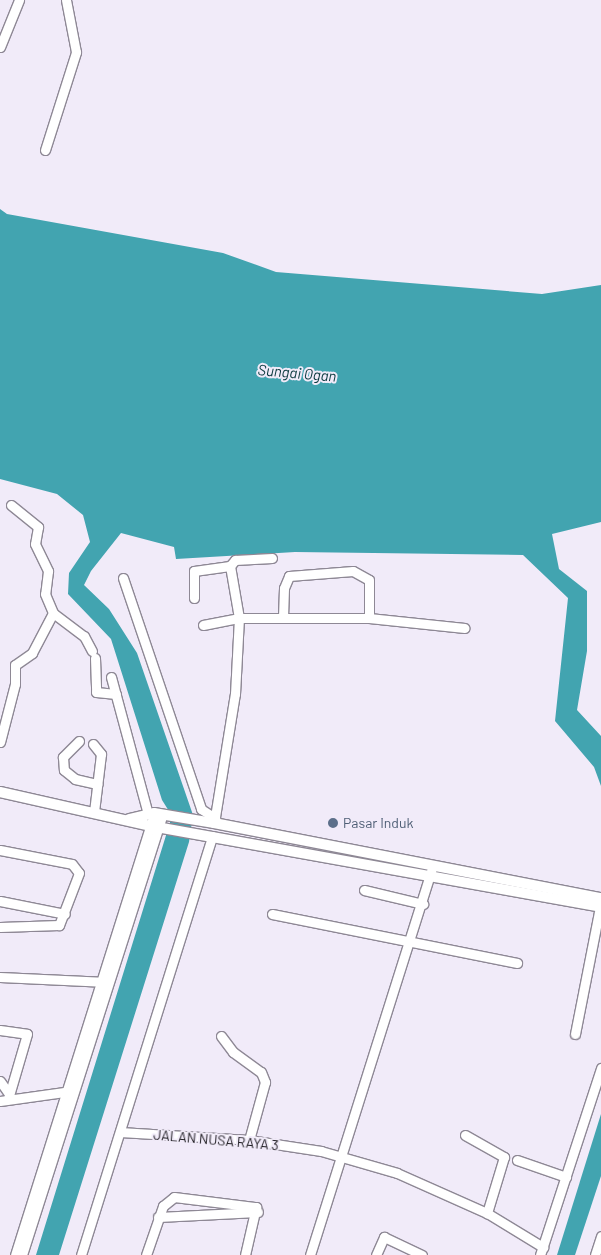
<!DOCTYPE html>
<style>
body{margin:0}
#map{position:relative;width:601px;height:1255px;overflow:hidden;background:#f1ebf9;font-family:Barlow,sans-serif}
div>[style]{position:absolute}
.water>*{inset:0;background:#42a4b0}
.roads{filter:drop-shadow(1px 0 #8e8895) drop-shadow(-1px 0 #8e8895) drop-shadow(0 1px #8e8895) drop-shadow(0 -1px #8e8895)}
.minor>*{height:9px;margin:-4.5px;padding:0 4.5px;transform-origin:4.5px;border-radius:4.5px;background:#fff}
.tertiary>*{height:10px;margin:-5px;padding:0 5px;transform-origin:5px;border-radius:5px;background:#fff}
.dots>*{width:14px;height:14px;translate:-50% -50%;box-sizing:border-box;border:2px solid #f1ebf9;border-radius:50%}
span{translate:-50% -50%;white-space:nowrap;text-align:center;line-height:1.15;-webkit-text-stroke:4px #f1ebf9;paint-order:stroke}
.service-label{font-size:14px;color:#4e5e75}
.left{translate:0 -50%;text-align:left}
.street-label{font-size:14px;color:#1e1c21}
.water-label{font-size:15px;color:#0b393e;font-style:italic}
</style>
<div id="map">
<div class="water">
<i style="clip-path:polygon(0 209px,7px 214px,223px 253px,276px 272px,542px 294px,601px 285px,601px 522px,552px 534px,559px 569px,587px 591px,587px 651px,577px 710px,601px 736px,601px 786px,594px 767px,555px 721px,568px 598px,523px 555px,295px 552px,176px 559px,174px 547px,121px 533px,91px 571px,84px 585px,109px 609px,137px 653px,193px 815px,189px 842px,59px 1255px,36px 1255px,172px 816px,162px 800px,111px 639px,68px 594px,69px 573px,90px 542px,83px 515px,57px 494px,0 479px)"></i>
<i style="clip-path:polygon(601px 1114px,601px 1176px,575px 1255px,557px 1255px)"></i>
</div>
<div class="roads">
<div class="minor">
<i style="left:0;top:47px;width:51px;rotate:-68deg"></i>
<i style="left:45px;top:150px;width:103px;rotate:-72.4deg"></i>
<i style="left:76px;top:52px;width:53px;rotate:-100.9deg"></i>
<i style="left:11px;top:505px;width:35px;rotate:39deg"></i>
<i style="left:38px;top:527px;width:17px;rotate:100deg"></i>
<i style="left:35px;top:544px;width:30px;rotate:64deg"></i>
<i style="left:48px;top:571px;width:23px;rotate:97deg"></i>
<i style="left:45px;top:594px;width:21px;rotate:67deg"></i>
<i style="left:123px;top:578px;width:244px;rotate:71.3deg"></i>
<i style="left:201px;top:809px;width:17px;rotate:33deg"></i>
<i style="left:194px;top:598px;width:27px;rotate:-90deg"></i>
<i style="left:194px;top:571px;width:36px;rotate:-8deg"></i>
<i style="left:230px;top:566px;width:8px;rotate:-50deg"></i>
<i style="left:235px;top:560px;width:37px;rotate:-3deg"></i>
<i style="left:283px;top:617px;width:29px;rotate:-88deg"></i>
<i style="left:284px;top:588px;width:13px;rotate:-67deg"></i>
<i style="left:289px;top:576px;width:64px;rotate:-4.5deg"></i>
<i style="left:353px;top:571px;width:18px;rotate:29deg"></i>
<i style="left:369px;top:580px;width:38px;rotate:90deg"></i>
<i style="left:203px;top:625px;width:37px;rotate:-11deg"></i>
<i style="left:239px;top:618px;width:53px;rotate:-99.8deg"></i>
<i style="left:95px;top:658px;width:34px;rotate:88deg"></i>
<i style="left:96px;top:692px;width:20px;rotate:6deg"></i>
<i style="left:111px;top:677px;width:142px;rotate:74.9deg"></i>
<i style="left:79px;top:741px;width:23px;rotate:135deg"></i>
<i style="left:63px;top:757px;width:13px;rotate:86deg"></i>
<i style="left:64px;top:770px;width:14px;rotate:39deg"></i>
<i style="left:75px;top:779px;width:23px;rotate:13deg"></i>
<i style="left:0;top:742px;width:60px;rotate:-75.5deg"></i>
<i style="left:15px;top:684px;width:19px;rotate:-90deg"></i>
<i style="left:15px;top:665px;width:21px;rotate:-35deg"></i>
<i style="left:32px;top:653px;width:45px;rotate:-62.3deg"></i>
<i style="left:53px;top:613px;width:39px;rotate:37deg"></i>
<i style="left:84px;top:636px;width:17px;rotate:62deg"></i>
<i style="left:93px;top:744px;width:13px;rotate:51deg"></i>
<i style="left:101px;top:754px;width:58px;rotate:96.9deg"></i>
<i style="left:214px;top:823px;width:131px;rotate:-80.8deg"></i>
<i style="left:235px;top:694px;width:76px;rotate:-87deg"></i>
<i style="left:239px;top:618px;width:130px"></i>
<i style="left:369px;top:618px;width:96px;rotate:6deg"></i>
<i style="left:0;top:850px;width:73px;rotate:11deg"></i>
<i style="left:72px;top:864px;width:11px;rotate:52deg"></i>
<i style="left:79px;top:873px;width:56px;rotate:111deg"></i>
<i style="left:59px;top:925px;width:59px;rotate:178.1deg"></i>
<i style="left:364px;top:890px;width:61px;rotate:13.3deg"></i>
<i style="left:0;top:901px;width:66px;rotate:11.3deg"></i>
<i style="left:272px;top:914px;width:250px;rotate:11.3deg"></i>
<i style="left:0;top:977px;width:107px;rotate:2.7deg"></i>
<i style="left:0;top:1030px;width:27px;rotate:8deg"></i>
<i style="left:27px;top:1034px;width:68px;rotate:106.3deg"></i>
<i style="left:575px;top:1034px;width:129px;rotate:-78.9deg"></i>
<i style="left:221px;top:1036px;width:20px;rotate:53deg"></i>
<i style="left:233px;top:1052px;width:34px;rotate:36deg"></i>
<i style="left:261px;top:1072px;width:11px;rotate:68deg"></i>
<i style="left:265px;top:1082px;width:60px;rotate:105.4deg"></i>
<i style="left:0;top:1081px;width:16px;rotate:55deg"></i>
<i style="left:0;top:1101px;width:72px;rotate:-8deg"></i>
<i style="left:120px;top:1132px;width:129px;rotate:3.5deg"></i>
<i style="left:249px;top:1140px;width:73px;rotate:8.7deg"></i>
<i style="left:321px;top:1151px;width:79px;rotate:16.1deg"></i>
<i style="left:397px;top:1173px;width:98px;rotate:24deg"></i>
<i style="left:487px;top:1213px;width:66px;rotate:31.3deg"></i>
<i style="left:465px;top:1135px;width:45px;rotate:29.4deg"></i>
<i style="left:504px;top:1157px;width:59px;rotate:106.9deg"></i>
<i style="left:517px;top:1160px;width:52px;rotate:19.1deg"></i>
<i style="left:158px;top:1217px;width:100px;rotate:-2.9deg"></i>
<i style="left:15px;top:1255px;width:463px;rotate:-72.5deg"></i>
<i style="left:22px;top:1255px;width:462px;rotate:-72.3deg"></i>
<i style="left:81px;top:1255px;width:439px;rotate:-72.6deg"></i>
<i style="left:146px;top:1255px;width:52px;rotate:-70.9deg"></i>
<i style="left:163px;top:1206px;width:14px;rotate:-39deg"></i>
<i style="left:174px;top:1197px;width:83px;rotate:7deg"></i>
<i style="left:256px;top:1207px;width:49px;rotate:102.9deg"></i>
<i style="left:310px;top:1255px;width:405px;rotate:-72.5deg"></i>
<i style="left:376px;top:1255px;width:20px;rotate:-66deg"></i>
<i style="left:384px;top:1237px;width:42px;rotate:25.3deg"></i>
<i style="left:540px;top:1255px;width:197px;rotate:-71.9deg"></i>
<i style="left:595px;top:1255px;width:20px;rotate:-72deg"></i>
</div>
<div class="tertiary">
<i style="left:0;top:792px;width:155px;rotate:12.7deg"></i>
<i style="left:151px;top:826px;width:457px;rotate:10.2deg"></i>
<i style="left:129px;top:819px;width:26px;rotate:-13deg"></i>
<i style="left:154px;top:813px;width:61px;rotate:9.5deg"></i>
<i style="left:214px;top:823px;width:394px;rotate:11deg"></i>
</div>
</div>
<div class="dots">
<i style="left:333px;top:823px;background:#5c6f8a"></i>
</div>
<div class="service-label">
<span class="left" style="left:343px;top:823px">Pasar Induk</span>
</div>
<div class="street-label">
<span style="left:216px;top:1140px;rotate:5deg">JALAN NUSA RAYA 3</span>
</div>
<div class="water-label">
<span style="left:297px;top:373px;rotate:5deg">Sungai Ogan</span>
</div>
</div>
